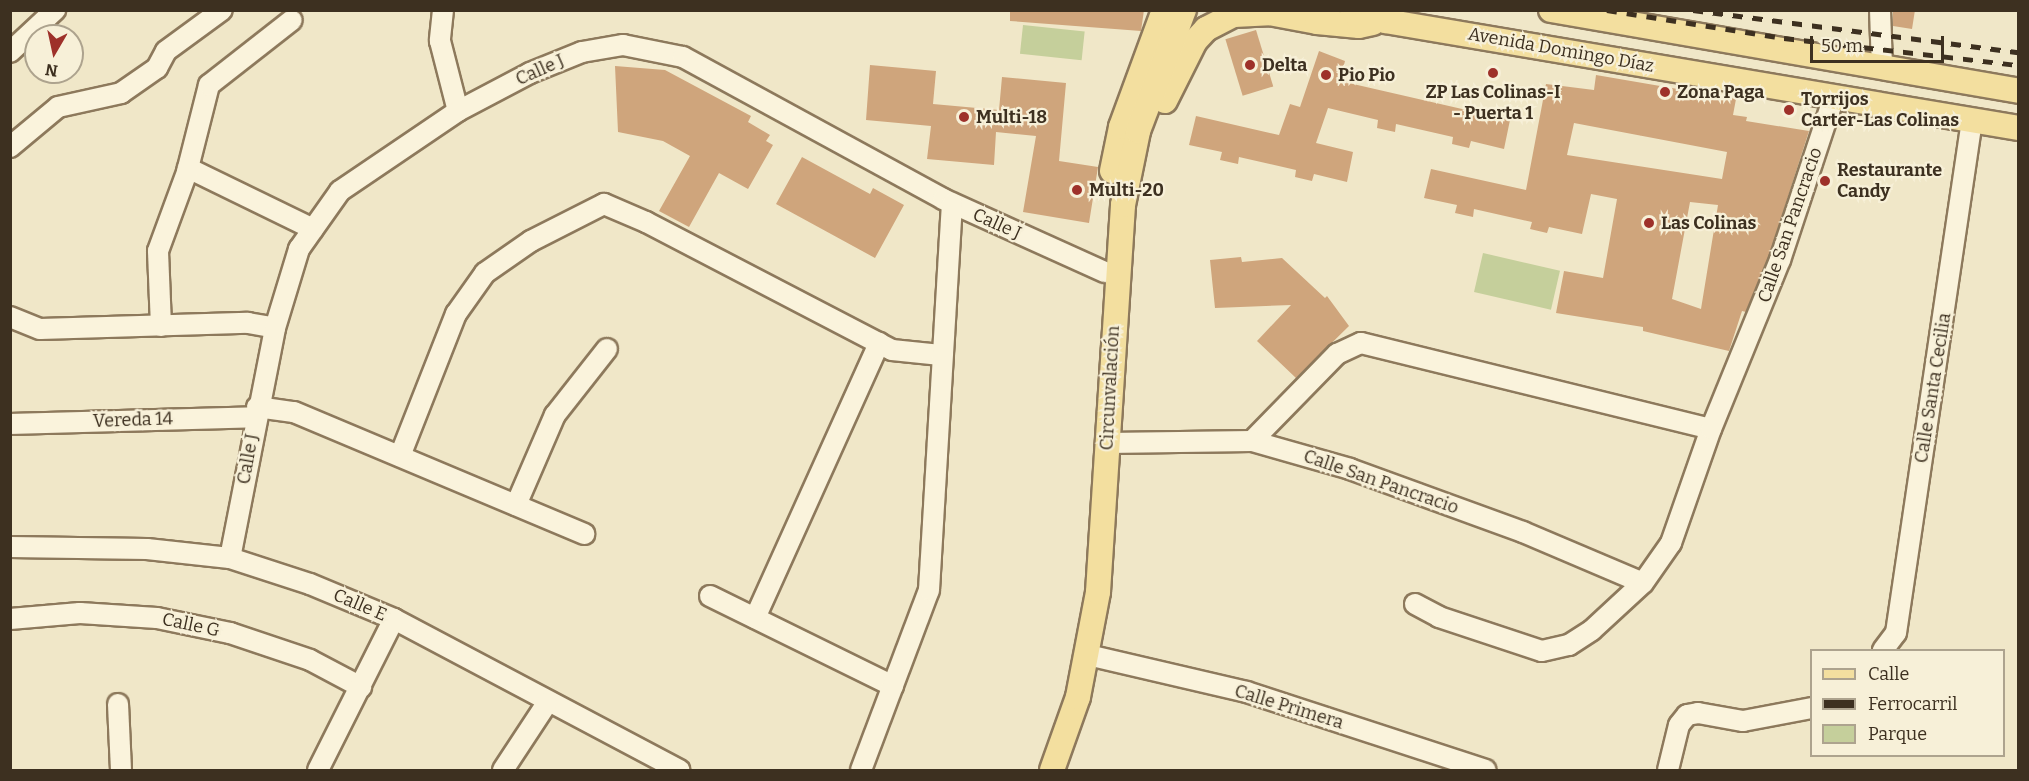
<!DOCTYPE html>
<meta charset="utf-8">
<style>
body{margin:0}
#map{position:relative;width:2029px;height:781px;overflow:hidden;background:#f0e7c8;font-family:Bitter,serif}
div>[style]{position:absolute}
.green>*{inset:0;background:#c5cf9b;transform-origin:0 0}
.building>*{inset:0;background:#cfa57c;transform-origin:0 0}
.roads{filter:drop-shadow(2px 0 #8d795c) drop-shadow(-2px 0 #8d795c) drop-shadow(0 2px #8d795c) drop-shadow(0 -2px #8d795c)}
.minor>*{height:20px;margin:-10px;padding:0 10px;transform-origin:10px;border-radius:10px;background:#faf3dc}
.major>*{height:24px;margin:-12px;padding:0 12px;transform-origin:12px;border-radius:12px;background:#f3df9f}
.rail>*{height:4.5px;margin-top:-2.25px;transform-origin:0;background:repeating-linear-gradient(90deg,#3d3020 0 10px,transparent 0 20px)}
.dots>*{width:16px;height:16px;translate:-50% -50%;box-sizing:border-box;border:3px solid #f7f0d8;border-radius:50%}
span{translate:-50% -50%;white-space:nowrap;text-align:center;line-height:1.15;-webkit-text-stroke:4.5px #f7f0d8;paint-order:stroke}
.street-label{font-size:18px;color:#3d3020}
.poi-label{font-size:18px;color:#3d3020;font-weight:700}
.left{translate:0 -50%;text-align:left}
.frame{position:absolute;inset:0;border:12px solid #3d3020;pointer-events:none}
.legend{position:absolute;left:1810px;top:649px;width:195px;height:108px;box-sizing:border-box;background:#f7f0d8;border:2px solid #ada38e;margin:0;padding:8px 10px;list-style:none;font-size:18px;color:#3d3020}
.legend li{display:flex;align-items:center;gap:12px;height:30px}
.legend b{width:30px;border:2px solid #ada38e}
.north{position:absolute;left:24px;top:24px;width:60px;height:60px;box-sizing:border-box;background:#f7f0d8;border:2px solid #ada38e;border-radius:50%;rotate:189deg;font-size:16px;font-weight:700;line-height:24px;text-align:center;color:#3d3020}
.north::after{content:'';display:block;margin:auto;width:21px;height:27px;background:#9e312a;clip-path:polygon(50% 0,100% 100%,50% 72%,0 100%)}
.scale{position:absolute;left:1810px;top:36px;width:134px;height:27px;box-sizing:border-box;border:3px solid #3d3020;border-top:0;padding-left:8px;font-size:18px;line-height:21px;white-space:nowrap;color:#3d3020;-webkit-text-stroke:4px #f7f0d8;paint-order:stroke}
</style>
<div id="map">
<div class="green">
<i style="left:1023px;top:25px;width:62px;height:29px;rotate:6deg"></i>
<i style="left:1483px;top:253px;width:79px;height:40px;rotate:13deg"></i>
</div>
<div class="building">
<i style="clip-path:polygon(1010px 10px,1144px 10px,1141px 31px,1010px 21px)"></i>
<i style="clip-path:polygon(1893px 10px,1915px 10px,1912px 29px,1893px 26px)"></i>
<i style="left:1256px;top:30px;width:59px;height:32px;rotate:73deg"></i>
<i style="clip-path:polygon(1319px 51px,1345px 61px,1340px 81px,1510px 120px,1504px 149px,1471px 141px,1469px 148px,1452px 144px,1453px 137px,1396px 124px,1395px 132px,1377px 128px,1378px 120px,1328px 108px,1316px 143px,1353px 152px,1347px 182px,1314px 174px,1312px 181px,1295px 177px,1296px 170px,1239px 157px,1238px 164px,1220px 160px,1222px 152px,1189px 145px,1196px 116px,1279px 135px,1290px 104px,1300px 107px)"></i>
<i style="clip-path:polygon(870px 65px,936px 71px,933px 104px,999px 110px,1002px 77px,1066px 83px,1059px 161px,1098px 167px,1089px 223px,1023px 212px,1036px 136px,996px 132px,994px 165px,927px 159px,931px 126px,866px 120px)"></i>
<i style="clip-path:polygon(615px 66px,665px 70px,751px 116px,748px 122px,770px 135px,766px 141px,773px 145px,748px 189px,719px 173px,689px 227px,659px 211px,690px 156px,663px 141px,618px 132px)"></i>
<i style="clip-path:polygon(evenodd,1596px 75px,1736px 99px,1733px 115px,1747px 117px,1746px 121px,1809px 131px,1769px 256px,1746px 312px,1742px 311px,1729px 351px,1643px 331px,1643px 327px,1556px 313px,1564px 271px,1603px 278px,1617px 199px,1591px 194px,1582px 234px,1549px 227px,1547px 233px,1530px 229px,1532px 222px,1474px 209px,1473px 217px,1455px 213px,1457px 205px,1424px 198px,1431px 169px,1526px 190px,1546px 84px,1594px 90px,1596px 75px,1574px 123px,1727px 152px,1722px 179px,1567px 155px,1574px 123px,1596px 75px,1690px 202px,1718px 205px,1701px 309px,1672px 299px,1690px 202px)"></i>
<i style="clip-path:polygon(802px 157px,870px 194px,873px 188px,904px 205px,875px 258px,776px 204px)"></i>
<i style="clip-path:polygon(1241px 257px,1242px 262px,1282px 258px,1325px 298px,1327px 296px,1349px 326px,1296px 378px,1257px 341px,1291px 305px,1215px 308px,1210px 260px)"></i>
</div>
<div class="roads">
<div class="minor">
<i style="left:443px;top:10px;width:31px;rotate:96deg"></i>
<i style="left:440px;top:41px;width:72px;rotate:75.6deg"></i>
<i style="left:1880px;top:10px;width:56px;rotate:88deg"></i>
<i style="left:10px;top:52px;width:62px;rotate:-43deg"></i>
<i style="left:10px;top:147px;width:62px;rotate:-39.8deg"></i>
<i style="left:58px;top:107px;width:65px;rotate:-12.5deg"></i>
<i style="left:121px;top:93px;width:44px;rotate:-34.8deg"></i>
<i style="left:157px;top:68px;width:19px;rotate:-62deg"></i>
<i style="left:166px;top:51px;width:69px;rotate:-36.2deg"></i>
<i style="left:188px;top:168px;width:139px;rotate:26deg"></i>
<i style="left:10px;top:317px;width:32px;rotate:22deg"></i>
<i style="left:40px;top:329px;width:208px;rotate:-1.7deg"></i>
<i style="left:248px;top:323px;width:27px;rotate:10deg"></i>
<i style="left:161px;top:326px;width:75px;rotate:-92.3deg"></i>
<i style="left:158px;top:251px;width:84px;rotate:-69.8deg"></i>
<i style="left:187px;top:172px;width:90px;rotate:-75.8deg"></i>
<i style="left:209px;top:85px;width:105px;rotate:-38.1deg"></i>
<i style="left:257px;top:407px;width:37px;rotate:8deg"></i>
<i style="left:294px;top:412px;width:315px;rotate:22.8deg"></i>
<i style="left:10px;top:424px;width:245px;rotate:-1.6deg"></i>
<i style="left:1252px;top:441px;width:122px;rotate:-45.7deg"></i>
<i style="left:1337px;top:354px;width:26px;rotate:-25deg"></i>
<i style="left:1361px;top:343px;width:360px;rotate:13.8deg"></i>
<i style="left:1107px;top:443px;width:145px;rotate:-0.8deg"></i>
<i style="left:1252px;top:441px;width:102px;rotate:15.9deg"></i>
<i style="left:1350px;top:469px;width:184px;rotate:20deg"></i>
<i style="left:1523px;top:532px;width:130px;rotate:23deg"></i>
<i style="left:400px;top:456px;width:153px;rotate:-68.5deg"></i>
<i style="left:456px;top:314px;width:50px;rotate:-54.7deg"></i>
<i style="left:485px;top:273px;width:56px;rotate:-34.8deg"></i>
<i style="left:531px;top:241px;width:82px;rotate:-26.9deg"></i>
<i style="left:604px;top:204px;width:46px;rotate:23.2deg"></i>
<i style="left:646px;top:222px;width:277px;rotate:27.5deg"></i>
<i style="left:892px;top:350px;width:49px;rotate:5.8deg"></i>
<i style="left:516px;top:505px;width:98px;rotate:-66.6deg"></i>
<i style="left:555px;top:415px;width:84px;rotate:-51.8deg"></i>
<i style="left:10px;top:547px;width:137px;rotate:0.8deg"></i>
<i style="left:147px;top:549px;width:83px;rotate:6.2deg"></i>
<i style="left:230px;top:558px;width:84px;rotate:18deg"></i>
<i style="left:310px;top:584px;width:91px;rotate:22.6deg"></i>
<i style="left:394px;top:619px;width:323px;rotate:27.9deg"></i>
<i style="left:230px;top:558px;width:234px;rotate:-78.9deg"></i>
<i style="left:275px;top:328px;width:83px;rotate:-73.1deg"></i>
<i style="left:299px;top:249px;width:71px;rotate:-54.7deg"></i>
<i style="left:340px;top:191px;width:143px;rotate:-34.1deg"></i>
<i style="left:458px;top:111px;width:81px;rotate:-27.8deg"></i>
<i style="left:530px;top:73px;width:56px;rotate:-22deg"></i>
<i style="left:582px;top:52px;width:42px;rotate:-9.7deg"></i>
<i style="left:623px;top:45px;width:61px;rotate:11.3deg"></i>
<i style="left:683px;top:57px;width:296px;rotate:28.6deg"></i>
<i style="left:943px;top:199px;width:178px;rotate:24.3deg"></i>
<i style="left:710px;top:596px;width:204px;rotate:26.2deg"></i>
<i style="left:1415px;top:604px;width:27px;rotate:28deg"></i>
<i style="left:1439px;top:617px;width:108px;rotate:18.3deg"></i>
<i style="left:1542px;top:651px;width:28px;rotate:-13deg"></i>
<i style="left:1569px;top:645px;width:27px;rotate:-33deg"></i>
<i style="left:1592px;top:630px;width:69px;rotate:-42.7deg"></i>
<i style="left:1643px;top:583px;width:49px;rotate:-55deg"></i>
<i style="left:1671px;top:543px;width:121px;rotate:-70.7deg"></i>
<i style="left:1711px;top:429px;width:183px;rotate:-67.8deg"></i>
<i style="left:1780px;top:260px;width:172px;rotate:-71.7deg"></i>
<i style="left:755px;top:618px;width:302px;rotate:-65.7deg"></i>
<i style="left:10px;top:619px;width:70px;rotate:-4.9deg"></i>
<i style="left:80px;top:613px;width:77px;rotate:3.7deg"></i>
<i style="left:157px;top:618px;width:75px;rotate:11.6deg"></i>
<i style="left:230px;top:633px;width:84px;rotate:18.6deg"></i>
<i style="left:310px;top:660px;width:58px;rotate:27.9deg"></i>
<i style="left:1883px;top:650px;width:21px;rotate:-53deg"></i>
<i style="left:1896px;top:633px;width:519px;rotate:-81.57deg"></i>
<i style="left:1088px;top:655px;width:163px;rotate:13.1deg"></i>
<i style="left:1247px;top:692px;width:251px;rotate:18.1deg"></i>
<i style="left:118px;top:704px;width:66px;rotate:87.4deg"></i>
<i style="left:318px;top:770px;width:169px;rotate:-63.3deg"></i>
<i style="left:503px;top:770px;width:80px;rotate:-56.7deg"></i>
<i style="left:861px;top:770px;width:192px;rotate:-69.3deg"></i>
<i style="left:929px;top:590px;width:387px;rotate:-86.6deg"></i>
<i style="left:1668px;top:770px;width:46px;rotate:-76.3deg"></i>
<i style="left:1679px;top:725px;width:13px;rotate:-51deg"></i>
<i style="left:1687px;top:715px;width:11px;rotate:-10deg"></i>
<i style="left:1698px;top:713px;width:46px;rotate:10.1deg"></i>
<i style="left:1743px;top:721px;width:70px;rotate:-10.7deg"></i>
</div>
<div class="major">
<i style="left:1352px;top:10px;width:35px;rotate:18deg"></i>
<i style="left:1385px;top:21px;width:642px;rotate:9.59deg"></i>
<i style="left:1551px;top:10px;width:474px;rotate:9.8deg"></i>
<i style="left:1165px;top:101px;width:67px;rotate:-63.4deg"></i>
<i style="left:1195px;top:41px;width:16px;rotate:-47deg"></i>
<i style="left:1206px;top:29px;width:31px;rotate:-27deg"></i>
<i style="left:1234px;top:15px;width:35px;rotate:-3deg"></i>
<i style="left:1269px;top:13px;width:49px;rotate:10.6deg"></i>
<i style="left:1317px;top:22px;width:42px;rotate:5.4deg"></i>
<i style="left:1359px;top:26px;width:14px;rotate:-12deg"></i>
<i style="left:1112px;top:171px;width:45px;rotate:-78.4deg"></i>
<i style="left:1121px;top:127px;width:125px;rotate:-69.8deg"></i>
<i style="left:1052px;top:770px;width:77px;rotate:-70.4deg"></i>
<i style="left:1078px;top:697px;width:107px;rotate:-79.2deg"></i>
<i style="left:1098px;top:592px;width:388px;rotate:-86.3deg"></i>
<i style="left:1123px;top:205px;width:76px;rotate:-78.5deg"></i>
<i style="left:1138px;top:131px;width:129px;rotate:-69.2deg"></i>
</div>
</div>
<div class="rail">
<i style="left:1607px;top:10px;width:179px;rotate:9deg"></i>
<i style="left:1784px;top:38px;width:236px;rotate:6.6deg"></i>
<i style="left:1693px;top:10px;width:328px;rotate:7.4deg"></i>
</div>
<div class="dots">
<i style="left:1250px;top:65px;background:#9e312a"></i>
<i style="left:1493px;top:73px;background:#9e312a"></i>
<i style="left:1326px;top:75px;background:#9e312a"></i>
<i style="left:1665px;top:92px;background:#9e312a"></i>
<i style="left:1789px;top:110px;background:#9e312a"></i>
<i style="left:964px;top:117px;background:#9e312a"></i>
<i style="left:1825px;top:181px;background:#9e312a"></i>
<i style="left:1077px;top:190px;background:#9e312a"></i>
<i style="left:1649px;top:223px;background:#9e312a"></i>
</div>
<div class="street-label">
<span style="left:1561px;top:50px;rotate:10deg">Avenida Domingo Díaz</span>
<span style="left:540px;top:70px;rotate:-24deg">Calle J</span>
<span style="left:997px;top:224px;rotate:24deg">Calle J</span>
<span style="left:1790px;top:225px;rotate:-71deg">Calle San Pancracio</span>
<span style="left:1110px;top:388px;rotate:-87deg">Circunvalación</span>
<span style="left:1933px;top:388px;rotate:-81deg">Calle Santa Cecilia</span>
<span style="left:133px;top:420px;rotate:-2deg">Vereda 14</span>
<span style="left:248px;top:459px;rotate:-80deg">Calle J</span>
<span style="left:1381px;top:482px;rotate:19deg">Calle San Pancracio</span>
<span style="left:360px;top:605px;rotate:23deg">Calle E</span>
<span style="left:191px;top:625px;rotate:12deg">Calle G</span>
<span style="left:1289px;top:707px;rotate:17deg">Calle Primera</span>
</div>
<div class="poi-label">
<span class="left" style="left:1262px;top:65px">Delta</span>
<span class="left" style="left:1338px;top:75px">Pio Pio</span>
<span class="left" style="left:1677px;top:92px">Zona Paga</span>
<span style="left:1493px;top:103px">ZP Las Colinas-I<br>- Puerta 1</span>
<span class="left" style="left:1801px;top:110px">Torrijos<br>Carter-Las Colinas</span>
<span class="left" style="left:976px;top:117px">Multi-18</span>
<span class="left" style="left:1837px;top:181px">Restaurante<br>Candy</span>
<span class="left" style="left:1089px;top:190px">Multi-20</span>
<span class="left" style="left:1661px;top:223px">Las Colinas</span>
</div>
<div class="frame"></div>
<ul class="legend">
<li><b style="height:8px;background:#f3df9f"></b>Calle</li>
<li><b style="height:8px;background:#3d3020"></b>Ferrocarril</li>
<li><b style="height:16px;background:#c5cf9b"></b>Parque</li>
</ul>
<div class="north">N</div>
<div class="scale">50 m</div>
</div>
